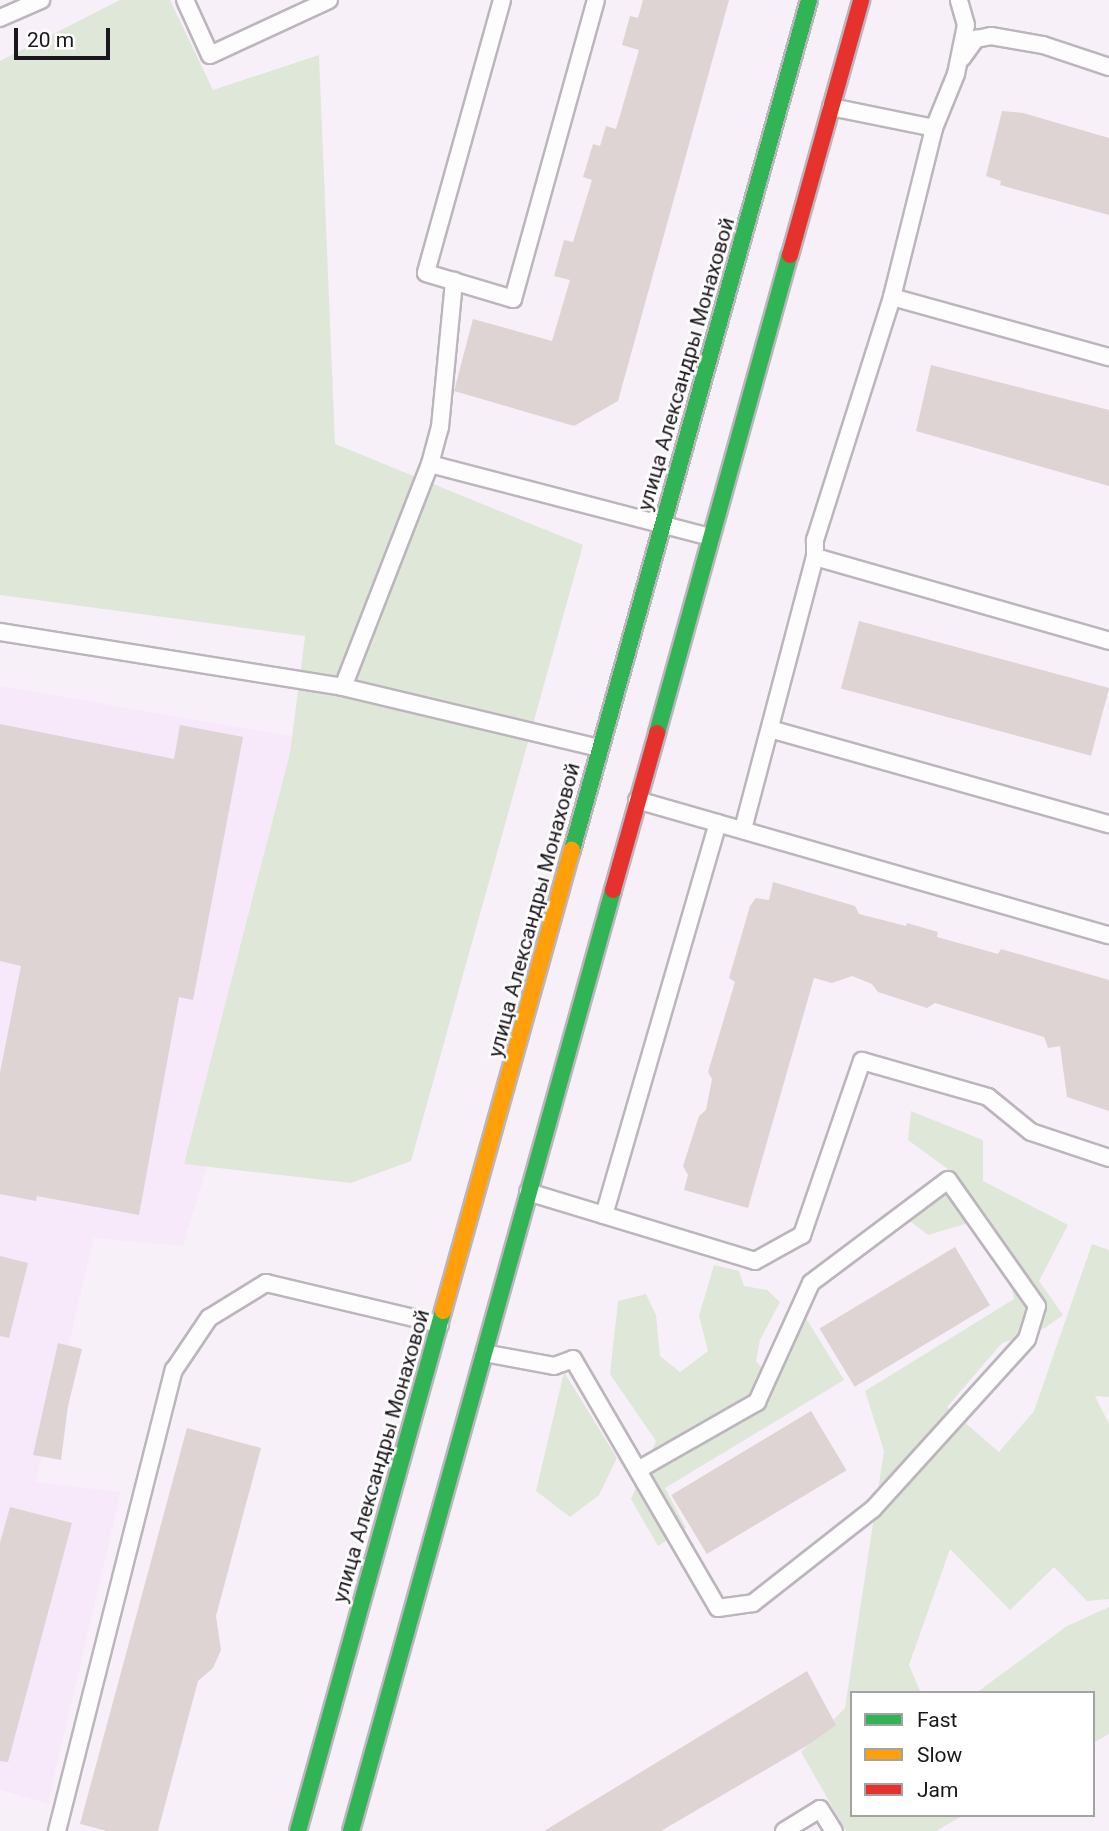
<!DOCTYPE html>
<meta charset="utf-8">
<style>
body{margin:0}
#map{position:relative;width:1109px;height:1831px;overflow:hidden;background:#f7f0f8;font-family:Roboto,sans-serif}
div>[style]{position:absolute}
.built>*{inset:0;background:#f7e9f9}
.green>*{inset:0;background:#dfe7d9}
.building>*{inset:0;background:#ddd4d3;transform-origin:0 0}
.roads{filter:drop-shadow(2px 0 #bcb6bc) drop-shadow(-2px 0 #bcb6bc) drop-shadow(0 2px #bcb6bc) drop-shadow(0 -2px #bcb6bc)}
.lane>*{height:16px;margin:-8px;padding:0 8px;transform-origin:8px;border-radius:8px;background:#fefdfe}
.fast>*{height:16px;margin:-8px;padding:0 8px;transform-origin:8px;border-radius:8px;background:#30b455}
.slow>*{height:16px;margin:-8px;padding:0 8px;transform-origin:8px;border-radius:8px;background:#ff9f0a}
.jam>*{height:16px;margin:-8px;padding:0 8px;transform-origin:8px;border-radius:8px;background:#e5322d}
span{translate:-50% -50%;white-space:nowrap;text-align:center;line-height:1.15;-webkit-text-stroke:5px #fff;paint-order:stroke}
.street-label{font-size:21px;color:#1b171c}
.legend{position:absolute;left:850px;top:1691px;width:245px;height:126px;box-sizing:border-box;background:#fff;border:2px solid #a4a2a4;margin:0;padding:9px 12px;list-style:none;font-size:21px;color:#1b171c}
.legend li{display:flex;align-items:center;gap:14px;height:35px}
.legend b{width:35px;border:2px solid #a4a2a4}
.scale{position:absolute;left:14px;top:28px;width:96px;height:32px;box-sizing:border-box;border:4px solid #1b171c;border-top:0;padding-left:9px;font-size:21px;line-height:24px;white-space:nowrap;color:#1b171c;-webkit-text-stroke:5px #fff;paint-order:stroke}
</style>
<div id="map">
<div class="built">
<i style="clip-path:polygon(0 686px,335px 744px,183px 1246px,94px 1238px,36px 1482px,121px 1492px,48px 1803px,0 1790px)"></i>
</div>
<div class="green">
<i style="clip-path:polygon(120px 0,170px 0,213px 90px,319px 55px,335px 444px,583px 545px,411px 1161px,351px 1183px,184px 1164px,290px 753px,305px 636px,0 595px,0 61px)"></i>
<i style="clip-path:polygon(911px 1111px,983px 1140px,983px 1181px,1068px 1225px,1039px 1281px,1063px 1315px,1045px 1328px,1002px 1343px,947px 1407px,999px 1452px,1034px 1411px,1092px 1244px,1109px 1250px,1109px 1397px,1095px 1396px,1109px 1424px,1109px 1599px,1087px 1601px,1054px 1567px,1010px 1610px,950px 1549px,909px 1665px,921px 1693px,852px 1693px,852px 1815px,964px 1815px,936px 1831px,846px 1831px,801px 1752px,845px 1708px,884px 1451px,865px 1391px,1014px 1299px,1011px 1284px,975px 1221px,928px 1235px,911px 1222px,949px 1170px,908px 1140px)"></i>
<i style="clip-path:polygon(714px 1265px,739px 1271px,744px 1286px,767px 1290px,780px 1302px,760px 1340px,756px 1361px,763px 1369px,794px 1324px,806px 1318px,844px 1380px,665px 1488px,686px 1528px,658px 1546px,631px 1499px,656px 1441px,610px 1374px,618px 1301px,646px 1294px,656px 1315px,660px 1356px,680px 1372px,708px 1351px,699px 1316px)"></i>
<i style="clip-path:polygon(564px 1372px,617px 1458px,599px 1495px,570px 1517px,536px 1491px)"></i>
<i style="clip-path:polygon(1109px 1607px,1109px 1734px,1093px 1743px,1093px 1693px,976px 1693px,1067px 1626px)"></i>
</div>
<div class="building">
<i style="clip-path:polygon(643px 0,729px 0,618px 401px,574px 426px,454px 391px,473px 319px,552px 341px,570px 280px,554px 276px,564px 240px,573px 242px,592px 180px,583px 177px,593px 144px,600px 146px,606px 126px,616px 129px,639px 50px,622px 45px,630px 16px,638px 18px)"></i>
<i style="clip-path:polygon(1002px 111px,1023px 113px,1109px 138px,1109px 215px,1000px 185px,1001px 181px,986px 176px)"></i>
<i style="clip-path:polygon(931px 365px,1109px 410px,1109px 486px,916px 431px)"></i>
<i style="left:859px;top:621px;width:259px;height:70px;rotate:15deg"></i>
<i style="clip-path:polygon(0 724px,174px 759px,180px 725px,243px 737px,193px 1000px,179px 997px,139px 1215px,37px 1196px,36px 1201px,0 1194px,0 1073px,21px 966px,0 961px)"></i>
<i style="clip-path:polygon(773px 882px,855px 906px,859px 914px,906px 926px,907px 923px,938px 932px,937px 937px,998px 954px,1001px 949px,1109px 980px,1109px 1111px,1067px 1097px,1060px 1046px,1048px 1048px,1044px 1037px,935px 1003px,927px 1008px,878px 992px,872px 984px,852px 976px,832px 983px,814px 978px,748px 1208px,684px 1190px,688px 1175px,683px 1166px,699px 1116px,706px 1110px,712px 1079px,708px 1072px,735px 982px,729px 978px,750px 906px,756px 898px,769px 900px)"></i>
<i style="left:955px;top:1247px;width:68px;height:158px;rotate:59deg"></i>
<i style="clip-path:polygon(0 1256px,28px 1263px,9px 1338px,0 1336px)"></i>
<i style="clip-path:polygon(58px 1343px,82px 1349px,68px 1406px,61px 1460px,33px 1455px)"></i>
<i style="left:811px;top:1411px;width:69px;height:163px;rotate:59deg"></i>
<i style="clip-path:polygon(187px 1428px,261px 1448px,216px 1616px,221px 1650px,213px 1668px,198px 1681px,158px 1831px,107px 1831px,80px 1824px)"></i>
<i style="clip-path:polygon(10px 1507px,72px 1523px,8px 1762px,0 1761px,0 1543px)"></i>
<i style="clip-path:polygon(807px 1671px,836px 1725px,808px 1745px,661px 1831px,544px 1831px)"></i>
</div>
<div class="roads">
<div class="lane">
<i style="left:185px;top:0;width:60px;rotate:65.6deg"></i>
<i style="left:210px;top:55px;width:131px;rotate:-24.8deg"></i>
<i style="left:502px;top:0;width:283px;rotate:105.6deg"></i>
<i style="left:426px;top:273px;width:91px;rotate:16.6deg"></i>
<i style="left:513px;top:299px;width:310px;rotate:-74.5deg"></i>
<i style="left:0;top:18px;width:45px;rotate:-23.7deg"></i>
<i style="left:962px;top:58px;width:24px;rotate:-54deg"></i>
<i style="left:976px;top:39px;width:15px;rotate:-11deg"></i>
<i style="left:991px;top:36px;width:53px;rotate:9.8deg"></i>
<i style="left:1043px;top:45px;width:70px;rotate:18.4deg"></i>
<i style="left:831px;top:107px;width:105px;rotate:11.5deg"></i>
<i style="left:892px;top:297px;width:225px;rotate:15.5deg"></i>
<i style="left:430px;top:464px;width:290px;rotate:14.6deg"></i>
<i style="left:815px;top:557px;width:306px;rotate:15.9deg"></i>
<i style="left:0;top:632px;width:347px;rotate:9.1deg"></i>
<i style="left:343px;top:687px;width:264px;rotate:13.4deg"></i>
<i style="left:343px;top:687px;width:239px;rotate:-68.7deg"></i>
<i style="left:430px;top:464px;width:38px;rotate:-75deg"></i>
<i style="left:440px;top:427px;width:147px;rotate:-84.5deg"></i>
<i style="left:770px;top:729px;width:352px;rotate:15.7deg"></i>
<i style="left:637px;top:800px;width:491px;rotate:16deg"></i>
<i style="left:743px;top:829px;width:281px;rotate:-75.2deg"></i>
<i style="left:815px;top:557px;width:17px;rotate:-90deg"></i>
<i style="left:815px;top:540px;width:255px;rotate:-72.4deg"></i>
<i style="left:892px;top:297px;width:174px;rotate:-76deg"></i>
<i style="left:934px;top:128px;width:58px;rotate:-67.8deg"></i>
<i style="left:956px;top:74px;width:50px;rotate:-78.5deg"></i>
<i style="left:966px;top:25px;width:26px;rotate:-106deg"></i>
<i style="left:528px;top:1192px;width:237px;rotate:16.9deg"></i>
<i style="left:755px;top:1261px;width:54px;rotate:-29deg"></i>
<i style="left:802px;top:1235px;width:184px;rotate:-71deg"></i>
<i style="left:862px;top:1061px;width:131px;rotate:15.9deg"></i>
<i style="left:988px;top:1097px;width:55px;rotate:39.1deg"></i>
<i style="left:1031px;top:1132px;width:82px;rotate:18.4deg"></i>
<i style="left:604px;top:1215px;width:408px;rotate:-73.8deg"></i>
<i style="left:484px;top:1353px;width:71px;rotate:10.5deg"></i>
<i style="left:554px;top:1366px;width:20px;rotate:-20deg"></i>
<i style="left:573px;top:1359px;width:288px;rotate:59.8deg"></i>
<i style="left:718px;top:1608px;width:35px;rotate:-8deg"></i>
<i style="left:753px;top:1603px;width:152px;rotate:-38.1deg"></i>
<i style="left:873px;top:1509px;width:229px;rotate:-47.8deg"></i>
<i style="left:1027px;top:1339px;width:34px;rotate:-73deg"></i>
<i style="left:1037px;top:1306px;width:154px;rotate:-125.2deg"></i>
<i style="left:948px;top:1180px;width:171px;rotate:143.1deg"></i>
<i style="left:811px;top:1283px;width:131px;rotate:114.4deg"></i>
<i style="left:757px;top:1402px;width:137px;rotate:150.3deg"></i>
<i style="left:57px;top:1831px;width:476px;rotate:-75.8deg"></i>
<i style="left:174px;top:1370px;width:63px;rotate:-56.1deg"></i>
<i style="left:209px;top:1318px;width:67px;rotate:-31.6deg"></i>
<i style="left:266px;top:1283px;width:179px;rotate:13.3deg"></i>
<i style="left:784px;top:1831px;width:42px;rotate:-31.4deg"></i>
<i style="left:820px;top:1809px;width:26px;rotate:58deg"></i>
</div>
<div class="fast">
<i style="left:657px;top:733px;width:496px;rotate:-74.5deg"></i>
<i style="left:572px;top:850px;width:882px;rotate:-74.42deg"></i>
<i style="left:298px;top:1831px;width:540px;rotate:-74.42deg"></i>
<i style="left:351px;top:1831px;width:977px;rotate:-74.44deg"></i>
</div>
<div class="slow">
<i style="left:443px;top:1311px;width:479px;rotate:-74.4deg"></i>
</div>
<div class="jam">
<i style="left:790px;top:255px;width:265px;rotate:-74.4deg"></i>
<i style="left:613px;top:890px;width:163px;rotate:-74.3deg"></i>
</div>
</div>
<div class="street-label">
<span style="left:686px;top:364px;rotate:-74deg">улица Александры Монаховой</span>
<span style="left:534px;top:910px;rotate:-75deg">улица Александры Монаховой</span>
<span style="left:381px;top:1456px;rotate:-74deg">улица Александры Монаховой</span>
</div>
<ul class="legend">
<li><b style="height:9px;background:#30b455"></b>Fast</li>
<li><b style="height:9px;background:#ff9f0a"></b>Slow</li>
<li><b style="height:9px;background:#e5322d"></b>Jam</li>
</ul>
<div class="scale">20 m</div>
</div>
